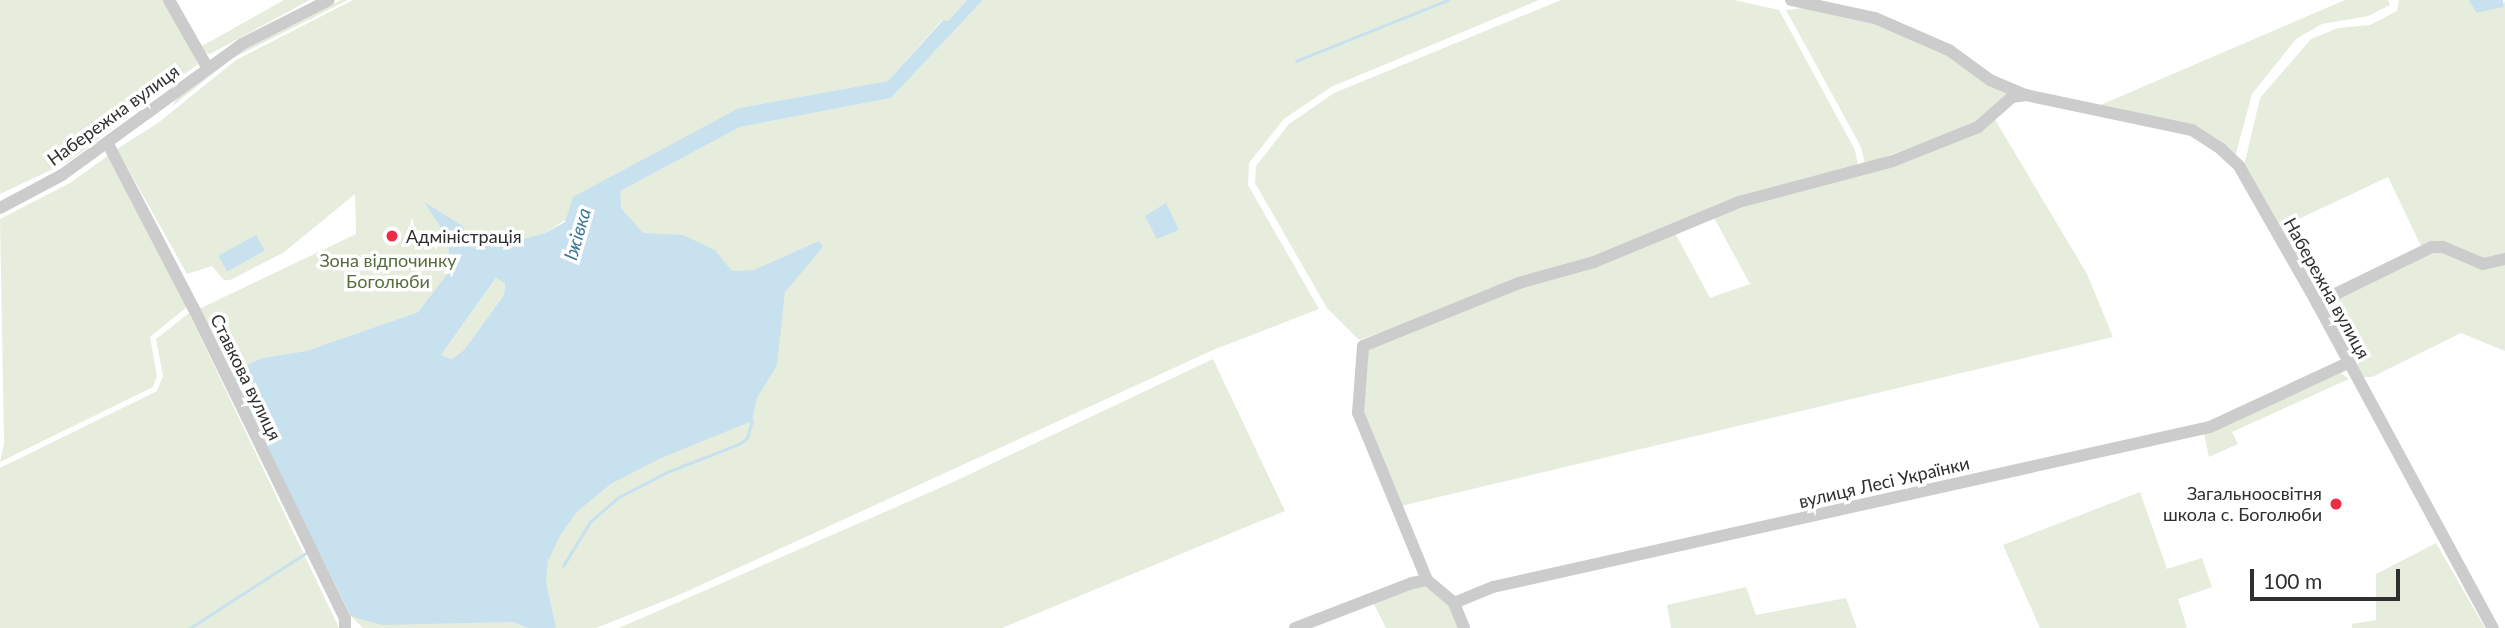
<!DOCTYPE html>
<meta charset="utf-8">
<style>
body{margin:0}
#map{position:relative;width:2505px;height:628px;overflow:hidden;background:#fff;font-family:Lato,sans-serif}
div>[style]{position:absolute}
.green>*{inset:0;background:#e6eddd}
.water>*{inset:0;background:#c8e1ee;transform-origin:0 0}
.stream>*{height:2.5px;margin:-1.25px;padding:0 1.25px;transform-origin:1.25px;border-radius:1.25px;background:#c8e1ee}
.minor>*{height:12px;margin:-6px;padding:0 6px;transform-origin:6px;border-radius:6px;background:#ccc}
.dots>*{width:19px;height:19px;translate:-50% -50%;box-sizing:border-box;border:4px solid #fff;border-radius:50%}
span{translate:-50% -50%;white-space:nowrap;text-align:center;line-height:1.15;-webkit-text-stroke:7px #fff;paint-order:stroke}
.street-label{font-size:18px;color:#2f2f2f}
.poi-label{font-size:18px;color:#2f2f2f}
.left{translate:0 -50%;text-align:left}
.right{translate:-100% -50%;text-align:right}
.park-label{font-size:18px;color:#556d3a}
.water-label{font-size:19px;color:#397795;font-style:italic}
.scale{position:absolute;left:2250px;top:569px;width:150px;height:32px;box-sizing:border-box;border:4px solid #2f2f2f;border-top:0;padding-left:9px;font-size:21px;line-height:24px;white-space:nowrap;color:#2f2f2f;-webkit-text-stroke:5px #fff;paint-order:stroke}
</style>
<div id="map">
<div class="green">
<i style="clip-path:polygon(0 0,165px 0,198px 64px,68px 162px,0 194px)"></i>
<i style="clip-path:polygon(172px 0,202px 46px,284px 0,310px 0,210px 54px,205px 53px)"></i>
<i style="clip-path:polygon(341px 0,348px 0,233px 58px,171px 107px,179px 95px,238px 52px)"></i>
<i style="clip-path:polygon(353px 0,967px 0,948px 21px,942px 20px,888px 81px,739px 108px,545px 233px,494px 247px,467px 240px,463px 226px,426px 204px,449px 240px,448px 274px,418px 312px,306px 351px,262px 358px,513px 622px,528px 628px,363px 628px,351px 616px,199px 309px,356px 234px,355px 194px,283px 253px,230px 280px,224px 280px,212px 266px,187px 274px,117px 149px,158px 123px,236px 60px)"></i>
<i style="clip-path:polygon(983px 0,1539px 0,1331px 87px,1284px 119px,1249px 163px,1248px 185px,1319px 309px,1213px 350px,679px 595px,596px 628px,550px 628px,536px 574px,561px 534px,578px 511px,611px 484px,660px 458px,623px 249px,619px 191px,740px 127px,891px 98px)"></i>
<i style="clip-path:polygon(1561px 0,1734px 0,1779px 10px,1855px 150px,1858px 166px,1359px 340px,1327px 308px,1255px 183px,1256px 166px,1289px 124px,1334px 93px)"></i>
<i style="clip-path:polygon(2345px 0,2388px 0,2390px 5px,2368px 16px,2322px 24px,2296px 39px,2252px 94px,2235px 157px,2223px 146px,2098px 106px)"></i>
<i style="clip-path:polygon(2399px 0,2468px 0,2478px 13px,2503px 7px,2505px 0,2505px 253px,2483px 259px,2421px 246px,2388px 177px,2288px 224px,2305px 260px,2295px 256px,2244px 166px,2260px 98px,2311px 39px,2338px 28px,2370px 25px,2397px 11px)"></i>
<i style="clip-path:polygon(1803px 8px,1850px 14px,1948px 52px,2011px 93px,1976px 124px,1865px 164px,1861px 147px,1786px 10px)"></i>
<i style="clip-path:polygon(1994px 118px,2087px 274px,2113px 337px,1401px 506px,1362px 414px,1364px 353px,1373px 343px,1674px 231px,1710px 298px,1750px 284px,1713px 216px,1863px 172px)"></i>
<i style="clip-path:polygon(109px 155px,187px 307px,150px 337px,157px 376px,153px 387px,0 462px,4px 443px,0 219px,70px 183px)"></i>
<i style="clip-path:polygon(2432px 251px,2505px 264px,2505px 351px,2461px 333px,2372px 377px,2362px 377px,2324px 304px)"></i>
<i style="clip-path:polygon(497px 277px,505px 283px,504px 295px,464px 350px,452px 359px,441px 355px)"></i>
<i style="clip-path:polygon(189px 313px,339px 628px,0 628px,0 468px,157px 391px,163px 376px,156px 339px)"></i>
<i style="clip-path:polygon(1213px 359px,1285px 511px,1002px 628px,619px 628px,951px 483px)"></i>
<i style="clip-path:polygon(2341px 373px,2349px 379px,2232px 432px,2238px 444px,2209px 457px,2204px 434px)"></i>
<i style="clip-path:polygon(2140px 492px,2167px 569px,2202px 558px,2212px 587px,2178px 599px,2187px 628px,2040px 628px,2003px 545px)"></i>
<i style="clip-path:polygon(2436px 543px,2485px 628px,2352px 628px,2352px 624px,2376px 620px,2376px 574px)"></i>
<i style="clip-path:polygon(1419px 585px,1435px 591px,1452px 608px,1461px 628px,1386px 628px,1373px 602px)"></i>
<i style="clip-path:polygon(1746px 587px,1756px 615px,1846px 598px,1857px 628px,1671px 628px,1667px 605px)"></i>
</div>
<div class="water">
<i style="clip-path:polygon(evenodd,967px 0,983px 0,891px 98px,740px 127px,620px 191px,621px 208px,643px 233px,683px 235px,715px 250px,732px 271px,754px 270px,819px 241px,823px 247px,785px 292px,777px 365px,757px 398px,752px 421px,661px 458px,611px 484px,578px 511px,561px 534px,548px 561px,546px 582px,556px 628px,528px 628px,513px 622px,381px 625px,351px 616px,230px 373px,262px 358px,306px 351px,418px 312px,448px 273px,449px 240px,424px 202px,463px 226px,467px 240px,494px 247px,545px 233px,565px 222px,573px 197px,739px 108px,888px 81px,943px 20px,948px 21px,967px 0,496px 278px,505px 283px,504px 295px,464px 350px,452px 359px,441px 355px,496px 278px)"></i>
<i style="clip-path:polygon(2468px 0,2503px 0,2504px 7px,2477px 13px)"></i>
<i style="clip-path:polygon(1166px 203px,1179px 230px,1157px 239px,1145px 216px)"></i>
<i style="left:256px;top:235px;width:18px;height:43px;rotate:61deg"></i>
</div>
<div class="stream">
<i style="left:1296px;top:61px;width:164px;rotate:-21.9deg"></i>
<i style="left:563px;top:566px;width:52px;rotate:-58.5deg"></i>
<i style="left:590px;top:522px;width:38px;rotate:-41deg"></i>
<i style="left:619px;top:497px;width:54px;rotate:-27.5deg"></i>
<i style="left:667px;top:472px;width:77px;rotate:-21.3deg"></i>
<i style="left:739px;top:444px;width:10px;rotate:-37deg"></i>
<i style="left:747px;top:438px;width:18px;rotate:-74deg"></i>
<i style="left:190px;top:628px;width:138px;rotate:-32.9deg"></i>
</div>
<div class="minor">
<i style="left:169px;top:0;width:77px;rotate:60.4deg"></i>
<i style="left:1791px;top:0;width:86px;rotate:12.1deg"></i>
<i style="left:1875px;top:18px;width:81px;rotate:23.4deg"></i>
<i style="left:1949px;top:50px;width:51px;rotate:36.2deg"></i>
<i style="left:1990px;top:80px;width:39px;rotate:23deg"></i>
<i style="left:2026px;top:95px;width:170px;rotate:11.9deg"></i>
<i style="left:2192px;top:130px;width:35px;rotate:33deg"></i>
<i style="left:2221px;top:149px;width:25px;rotate:43deg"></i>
<i style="left:2239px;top:166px;width:158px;rotate:60.3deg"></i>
<i style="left:2317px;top:303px;width:370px;rotate:61.6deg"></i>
<i style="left:108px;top:144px;width:184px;rotate:62.5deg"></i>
<i style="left:193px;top:307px;width:346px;rotate:64deg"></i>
<i style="left:345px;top:618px;width:10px;rotate:90deg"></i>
<i style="left:0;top:208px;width:70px;rotate:-28deg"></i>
<i style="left:62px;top:175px;width:223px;rotate:-36deg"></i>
<i style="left:242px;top:44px;width:97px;rotate:-26.8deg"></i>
<i style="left:2317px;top:303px;width:128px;rotate:-26deg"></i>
<i style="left:2432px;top:247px;width:11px"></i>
<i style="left:2443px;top:247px;width:43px;rotate:23deg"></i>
<i style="left:2483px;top:264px;width:23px;rotate:-13deg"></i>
<i style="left:1427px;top:580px;width:181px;rotate:-112.4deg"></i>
<i style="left:1358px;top:413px;width:67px;rotate:-85.7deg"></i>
<i style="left:1363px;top:346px;width:168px;rotate:-22deg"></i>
<i style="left:1519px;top:283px;width:78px;rotate:-15.6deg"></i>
<i style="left:1594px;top:262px;width:157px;rotate:-22.5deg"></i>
<i style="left:1739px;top:202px;width:159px;rotate:-14.9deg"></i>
<i style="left:1893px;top:161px;width:92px;rotate:-21.8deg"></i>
<i style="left:1978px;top:127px;width:45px;rotate:-41.4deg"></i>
<i style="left:2012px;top:97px;width:14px;rotate:-8deg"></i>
<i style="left:1454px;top:603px;width:27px;rotate:68deg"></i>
<i style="left:1295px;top:628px;width:125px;rotate:-21deg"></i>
<i style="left:1412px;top:583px;width:15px;rotate:-11deg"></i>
<i style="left:1427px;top:580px;width:35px;rotate:40deg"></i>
<i style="left:1454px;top:603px;width:42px;rotate:-22.3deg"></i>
<i style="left:1493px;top:587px;width:735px;rotate:-12.58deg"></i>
<i style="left:2210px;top:427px;width:152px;rotate:-24.9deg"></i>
</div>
<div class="dots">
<i style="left:392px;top:236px;background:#ed2b45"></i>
<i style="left:2336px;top:504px;background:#ed2b45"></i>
</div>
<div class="street-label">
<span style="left:113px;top:115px;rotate:-36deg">Набережна вулиця</span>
<span style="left:2327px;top:288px;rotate:61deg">Набережна вулиця</span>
<span style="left:246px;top:377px;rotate:64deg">Ставкова вулиця</span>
<span style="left:1884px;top:482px;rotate:-13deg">вулиця Лесі Українки</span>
</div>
<div class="poi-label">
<span class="left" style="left:406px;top:236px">Адміністрація</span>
<span class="right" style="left:2322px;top:504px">Загальноосвітня<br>школа с. Боголюби</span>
</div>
<div class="park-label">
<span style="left:388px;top:271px">Зона відпочинку<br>Боголюби</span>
</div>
<div class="water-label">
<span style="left:577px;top:234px;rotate:-74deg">Іжівка</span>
</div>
<div class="scale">100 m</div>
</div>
